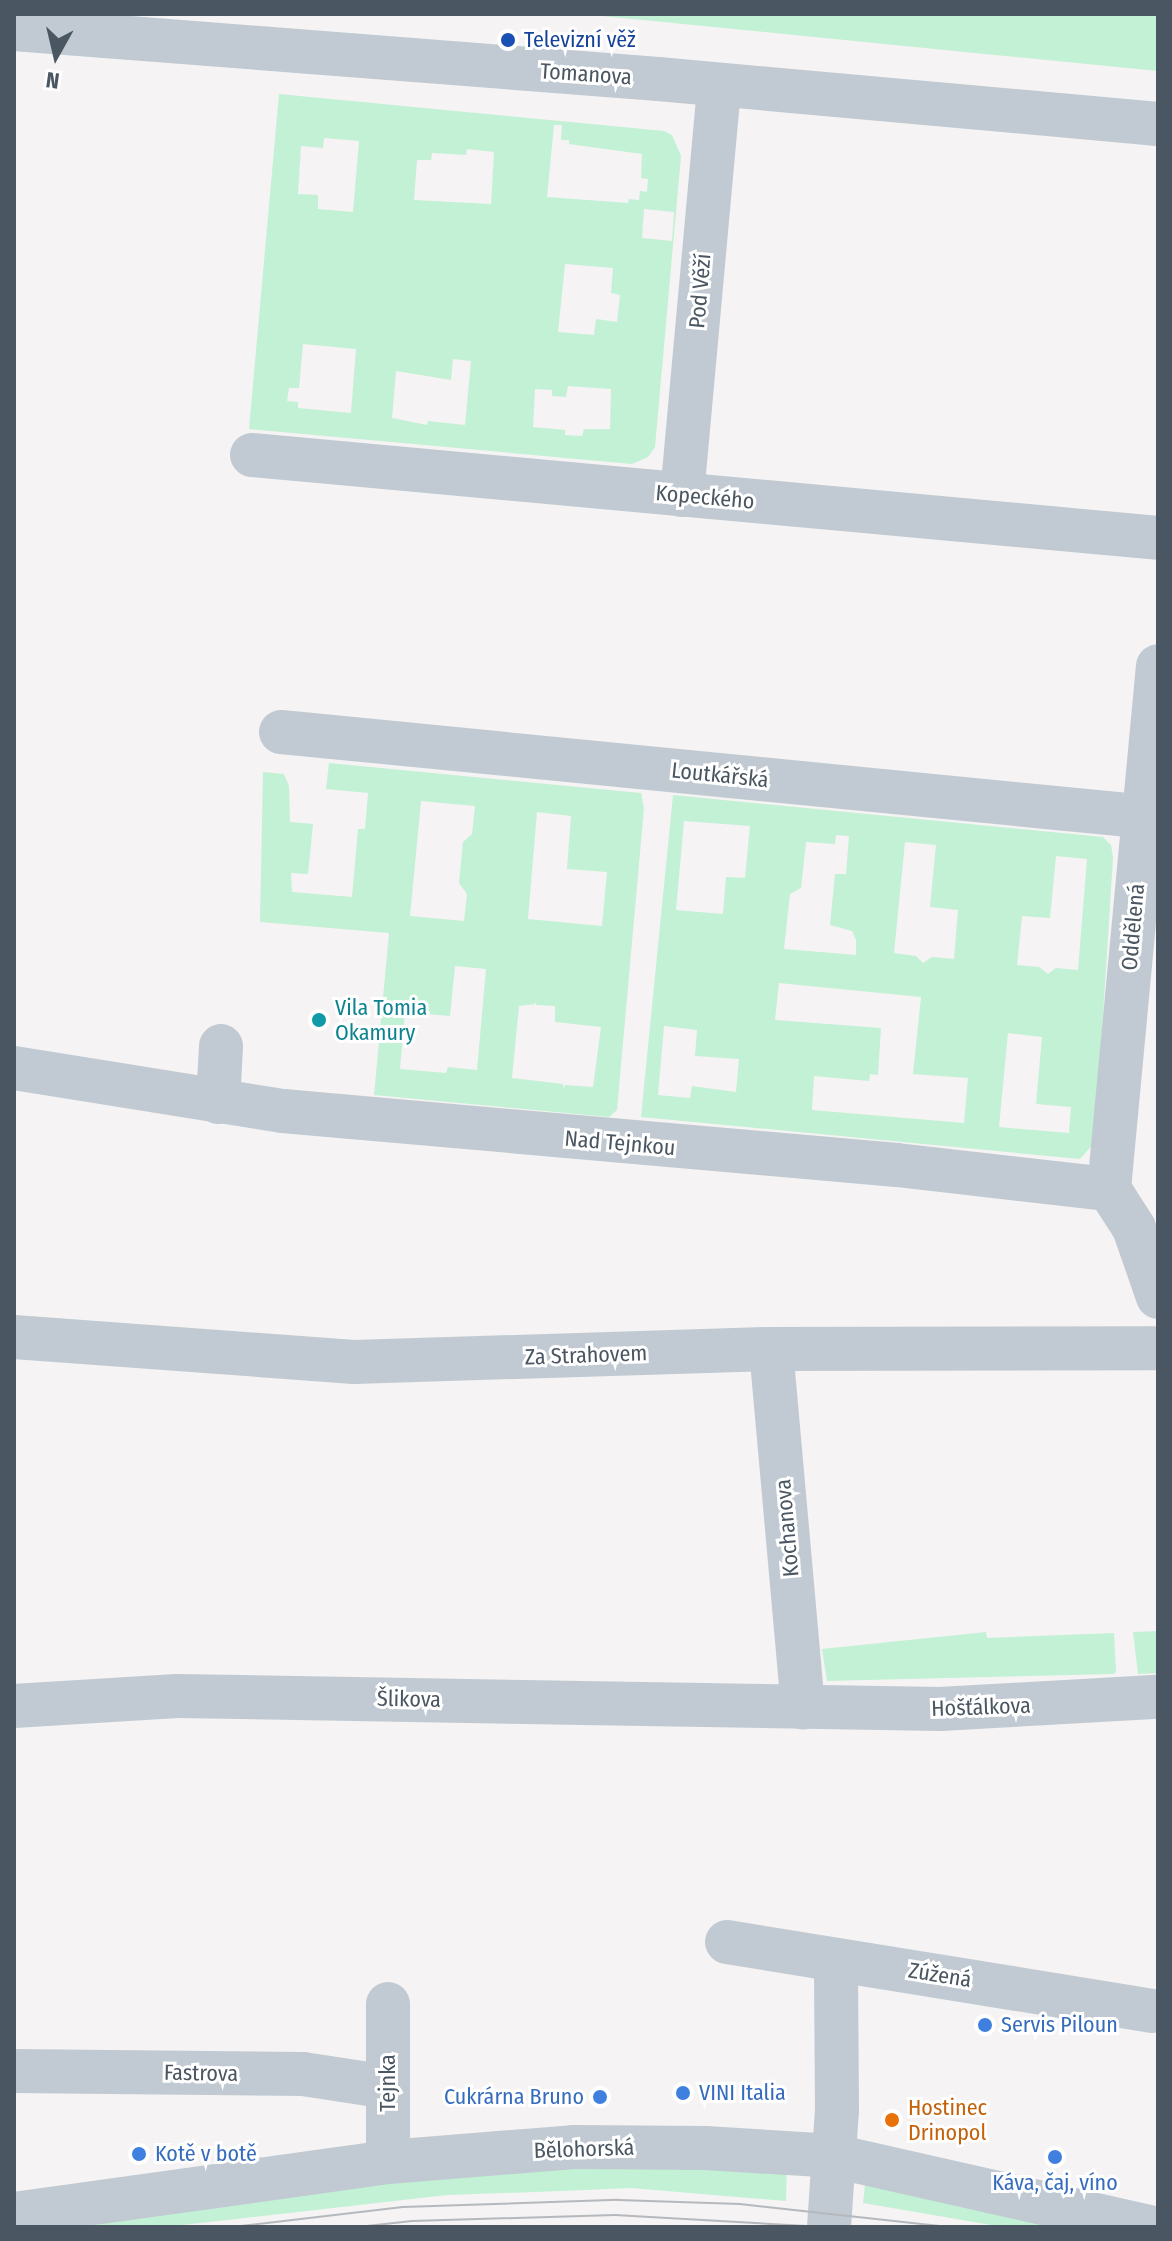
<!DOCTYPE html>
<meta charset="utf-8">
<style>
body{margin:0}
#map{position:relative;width:1172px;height:2241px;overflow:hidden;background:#f5f3f3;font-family:"Fira Sans Condensed",sans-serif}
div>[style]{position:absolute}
.green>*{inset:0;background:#c3f1d5}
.minor>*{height:44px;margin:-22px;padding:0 22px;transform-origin:22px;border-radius:22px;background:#c1cad2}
.tram>*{height:2px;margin:-1px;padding:0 1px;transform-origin:1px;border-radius:1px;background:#b5b8bd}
.dots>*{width:22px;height:22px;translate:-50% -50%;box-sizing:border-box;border:4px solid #fff;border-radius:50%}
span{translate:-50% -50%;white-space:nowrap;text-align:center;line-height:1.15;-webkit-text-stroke:6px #fff;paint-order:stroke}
.transit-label{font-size:22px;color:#164399}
.left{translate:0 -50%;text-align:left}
.street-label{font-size:22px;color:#4a5661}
.culture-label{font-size:22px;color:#0d838f}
.shop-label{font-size:22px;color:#366cbe}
.right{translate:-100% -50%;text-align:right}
.food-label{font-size:22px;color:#c56008}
.frame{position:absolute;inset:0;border:16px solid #4a5661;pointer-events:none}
.north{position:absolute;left:16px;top:16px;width:80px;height:80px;-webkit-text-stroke:6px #fff;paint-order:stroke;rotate:188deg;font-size:22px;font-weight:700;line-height:32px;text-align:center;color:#4a5661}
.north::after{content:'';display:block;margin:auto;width:28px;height:36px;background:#4a5661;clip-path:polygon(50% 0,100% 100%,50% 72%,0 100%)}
</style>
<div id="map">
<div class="green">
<i style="clip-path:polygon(582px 14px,1158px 14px,1158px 71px)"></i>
<i style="clip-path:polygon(evenodd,279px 94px,664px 131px,672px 135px,681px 156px,655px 447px,648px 457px,632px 464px,249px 429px,279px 94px,554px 125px,562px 125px,561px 140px,569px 140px,569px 144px,642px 154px,641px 178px,648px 179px,647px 192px,640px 191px,639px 200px,629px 199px,628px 203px,547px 197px,554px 125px,279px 94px,324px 138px,359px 141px,353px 212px,318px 209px,318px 195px,298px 194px,301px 146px,323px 148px,324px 138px,279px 94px,467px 149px,494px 152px,491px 204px,414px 200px,417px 160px,431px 160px,432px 153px,466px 155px,467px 149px,279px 94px,644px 209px,674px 212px,672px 241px,642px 238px,644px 209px,279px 94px,565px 264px,613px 268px,611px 293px,620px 295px,617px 322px,596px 319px,594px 335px,558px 332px,565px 264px,279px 94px,303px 344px,356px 349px,351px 413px,298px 408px,298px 402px,287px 401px,289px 388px,299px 388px,303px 344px,279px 94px,453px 359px,471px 361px,465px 425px,428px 421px,427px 425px,392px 418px,396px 371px,451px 380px,453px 359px,279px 94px,568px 386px,611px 389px,610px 429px,584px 429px,582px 436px,565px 435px,565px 430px,533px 427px,535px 389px,552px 390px,552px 396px,566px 397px,568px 386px)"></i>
<i style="clip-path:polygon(evenodd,329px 763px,641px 793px,644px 808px,617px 1110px,609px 1117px,374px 1095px,389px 933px,260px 922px,263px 772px,284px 774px,289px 786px,290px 822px,313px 824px,308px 874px,291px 873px,292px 892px,352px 897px,358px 829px,365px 829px,368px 793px,326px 789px,329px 763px,421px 801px,475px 806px,472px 834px,463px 842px,459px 883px,467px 894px,464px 921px,410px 916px,421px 801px,329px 763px,537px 812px,571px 816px,567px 869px,607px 872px,602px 926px,528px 919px,537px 812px,329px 763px,455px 966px,486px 969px,477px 1070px,448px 1067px,446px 1073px,400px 1069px,405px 1012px,450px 1016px,455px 966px,329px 763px,536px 1001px,536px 1005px,555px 1006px,555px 1022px,601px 1027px,593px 1087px,565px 1085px,564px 1089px,563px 1084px,512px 1078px,519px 1006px,535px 1004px,536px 1001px)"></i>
<i style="clip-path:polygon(evenodd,673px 795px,1103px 837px,1111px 845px,1113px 858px,1095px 1142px,1080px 1159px,641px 1117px,673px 795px,684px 821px,750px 826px,745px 878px,726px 877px,723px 914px,676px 910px,684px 821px,673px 795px,836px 835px,849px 836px,846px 874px,835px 874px,830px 925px,852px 931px,856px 940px,856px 955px,784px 949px,790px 894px,801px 888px,806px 842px,835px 844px,836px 835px,673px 795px,905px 842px,936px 845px,930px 907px,958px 910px,954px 959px,932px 957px,923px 963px,916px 956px,894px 953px,905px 842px,673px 795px,1056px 856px,1087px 859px,1078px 970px,1056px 968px,1048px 974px,1039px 967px,1017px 965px,1022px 916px,1050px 918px,1056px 856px,673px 795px,779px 983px,921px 997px,913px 1074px,968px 1078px,964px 1123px,812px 1110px,814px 1076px,869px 1081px,870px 1074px,878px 1075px,881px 1028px,775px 1020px,779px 983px,673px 795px,664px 1026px,697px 1030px,695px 1056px,739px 1059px,736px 1092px,692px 1086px,690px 1098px,658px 1095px,664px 1026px,673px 795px,1008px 1033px,1042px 1037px,1036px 1104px,1071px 1107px,1069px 1133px,999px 1127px,1008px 1033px)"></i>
<i style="clip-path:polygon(1158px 1631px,1158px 1673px,1138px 1674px,1133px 1632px)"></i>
<i style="clip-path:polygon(986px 1632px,987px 1638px,1114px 1633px,1116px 1672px,1113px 1674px,827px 1681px,822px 1649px)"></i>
<i style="clip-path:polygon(554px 2161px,787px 2165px,786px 2201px,631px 2188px,562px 2191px,447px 2195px,165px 2227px,44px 2227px)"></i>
<i style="clip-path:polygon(865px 2185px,1076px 2227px,1003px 2227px,863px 2203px)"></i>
</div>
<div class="minor">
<i style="left:14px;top:29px;width:646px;rotate:4.44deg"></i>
<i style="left:658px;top:79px;width:502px;rotate:5.14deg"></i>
<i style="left:252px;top:455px;width:910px;rotate:5.23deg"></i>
<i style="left:682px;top:495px;width:411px;rotate:-84.8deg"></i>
<i style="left:281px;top:732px;width:881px;rotate:5.6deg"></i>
<i style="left:14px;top:1068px;width:272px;rotate:9.1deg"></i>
<i style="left:283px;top:1111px;width:616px;rotate:5.03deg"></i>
<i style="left:897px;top:1165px;width:213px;rotate:6.5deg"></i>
<i style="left:218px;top:1102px;width:56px;rotate:-86.9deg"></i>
<i style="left:1109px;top:1189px;width:525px;rotate:-84.65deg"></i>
<i style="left:1109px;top:1189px;width:46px;rotate:57.3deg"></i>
<i style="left:1134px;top:1228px;width:73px;rotate:70.8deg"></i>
<i style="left:14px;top:1337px;width:341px;rotate:4.2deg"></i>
<i style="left:354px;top:1362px;width:417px;rotate:-1.8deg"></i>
<i style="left:771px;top:1349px;width:387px;rotate:-0.1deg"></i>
<i style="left:771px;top:1349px;width:360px;rotate:84.9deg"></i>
<i style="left:14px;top:1706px;width:163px;rotate:-3.5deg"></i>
<i style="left:177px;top:1696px;width:763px;rotate:0.98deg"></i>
<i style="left:940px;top:1709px;width:218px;rotate:-3.2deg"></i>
<i style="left:727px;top:1942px;width:431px;rotate:9.2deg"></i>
<i style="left:388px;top:2004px;width:158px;rotate:90deg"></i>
<i style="left:14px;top:2071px;width:289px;rotate:0.6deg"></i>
<i style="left:303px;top:2074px;width:86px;rotate:8.7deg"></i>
<i style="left:14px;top:2214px;width:378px;rotate:-7.9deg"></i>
<i style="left:388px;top:2162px;width:186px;rotate:-4.6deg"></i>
<i style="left:573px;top:2147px;width:132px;rotate:0.4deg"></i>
<i style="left:705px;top:2148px;width:129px;rotate:3.5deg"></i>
<i style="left:834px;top:2156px;width:323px;rotate:12.7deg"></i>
<i style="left:829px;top:2227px;width:116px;rotate:-86.1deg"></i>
<i style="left:837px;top:2111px;width:150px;rotate:-90.4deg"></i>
</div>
<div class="tram">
<i style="left:232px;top:2227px;width:172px;rotate:-6.7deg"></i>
<i style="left:403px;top:2207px;width:215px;rotate:-1.9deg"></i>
<i style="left:618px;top:2200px;width:122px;rotate:1.9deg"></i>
<i style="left:740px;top:2204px;width:210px;rotate:6.3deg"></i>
<i style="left:358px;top:2227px;width:54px;rotate:-6.3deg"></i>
<i style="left:412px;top:2221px;width:203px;rotate:-1.7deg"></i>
<i style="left:615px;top:2215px;width:209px;rotate:3.3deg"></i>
</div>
<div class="dots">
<i style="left:508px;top:40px;background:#1a4fb4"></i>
<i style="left:319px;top:1020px;background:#0f9aa8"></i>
<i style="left:985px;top:2025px;background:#3f7fe0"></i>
<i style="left:683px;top:2093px;background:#3f7fe0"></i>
<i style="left:600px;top:2097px;background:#3f7fe0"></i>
<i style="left:892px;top:2120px;background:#e8710a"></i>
<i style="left:139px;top:2154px;background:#3f7fe0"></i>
<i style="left:1055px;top:2157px;background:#3f7fe0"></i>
</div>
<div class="transit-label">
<span class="left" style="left:524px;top:40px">Televizní věž</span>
</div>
<div class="street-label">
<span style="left:586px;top:74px;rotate:4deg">Tomanova</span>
<span style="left:700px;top:291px;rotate:-85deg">Pod Věží</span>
<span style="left:705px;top:497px;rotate:5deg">Kopeckého</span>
<span style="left:720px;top:775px;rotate:6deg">Loutkářská</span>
<span style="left:1133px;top:927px;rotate:-85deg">Oddělená</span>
<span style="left:620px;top:1143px;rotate:5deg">Nad Tejnkou</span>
<span style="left:586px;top:1355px;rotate:-2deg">Za Strahovem</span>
<span style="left:787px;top:1528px;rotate:-95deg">Kochanova</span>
<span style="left:409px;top:1699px;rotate:1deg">Šlikova</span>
<span style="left:981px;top:1707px;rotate:-2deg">Hošťálkova</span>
<span style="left:940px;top:1975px;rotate:9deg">Zúžená</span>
<span style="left:201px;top:2073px;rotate:1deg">Fastrova</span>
<span style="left:388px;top:2083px;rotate:-90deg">Tejnka</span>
<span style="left:584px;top:2149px;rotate:-2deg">Bělohorská</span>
</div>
<div class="culture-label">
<span class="left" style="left:335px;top:1020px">Vila Tomia<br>Okamury</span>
</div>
<div class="shop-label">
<span class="left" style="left:1001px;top:2025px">Servis Piloun</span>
<span class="left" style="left:699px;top:2093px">VINI Italia</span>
<span class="right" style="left:584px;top:2097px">Cukrárna Bruno</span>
<span class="left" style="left:155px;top:2154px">Kotě v botě</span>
<span style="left:1055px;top:2183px">Káva, čaj, víno</span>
</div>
<div class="food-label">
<span class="left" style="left:908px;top:2120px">Hostinec<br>Drinopol</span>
</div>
<div class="frame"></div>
<div class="north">N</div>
</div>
